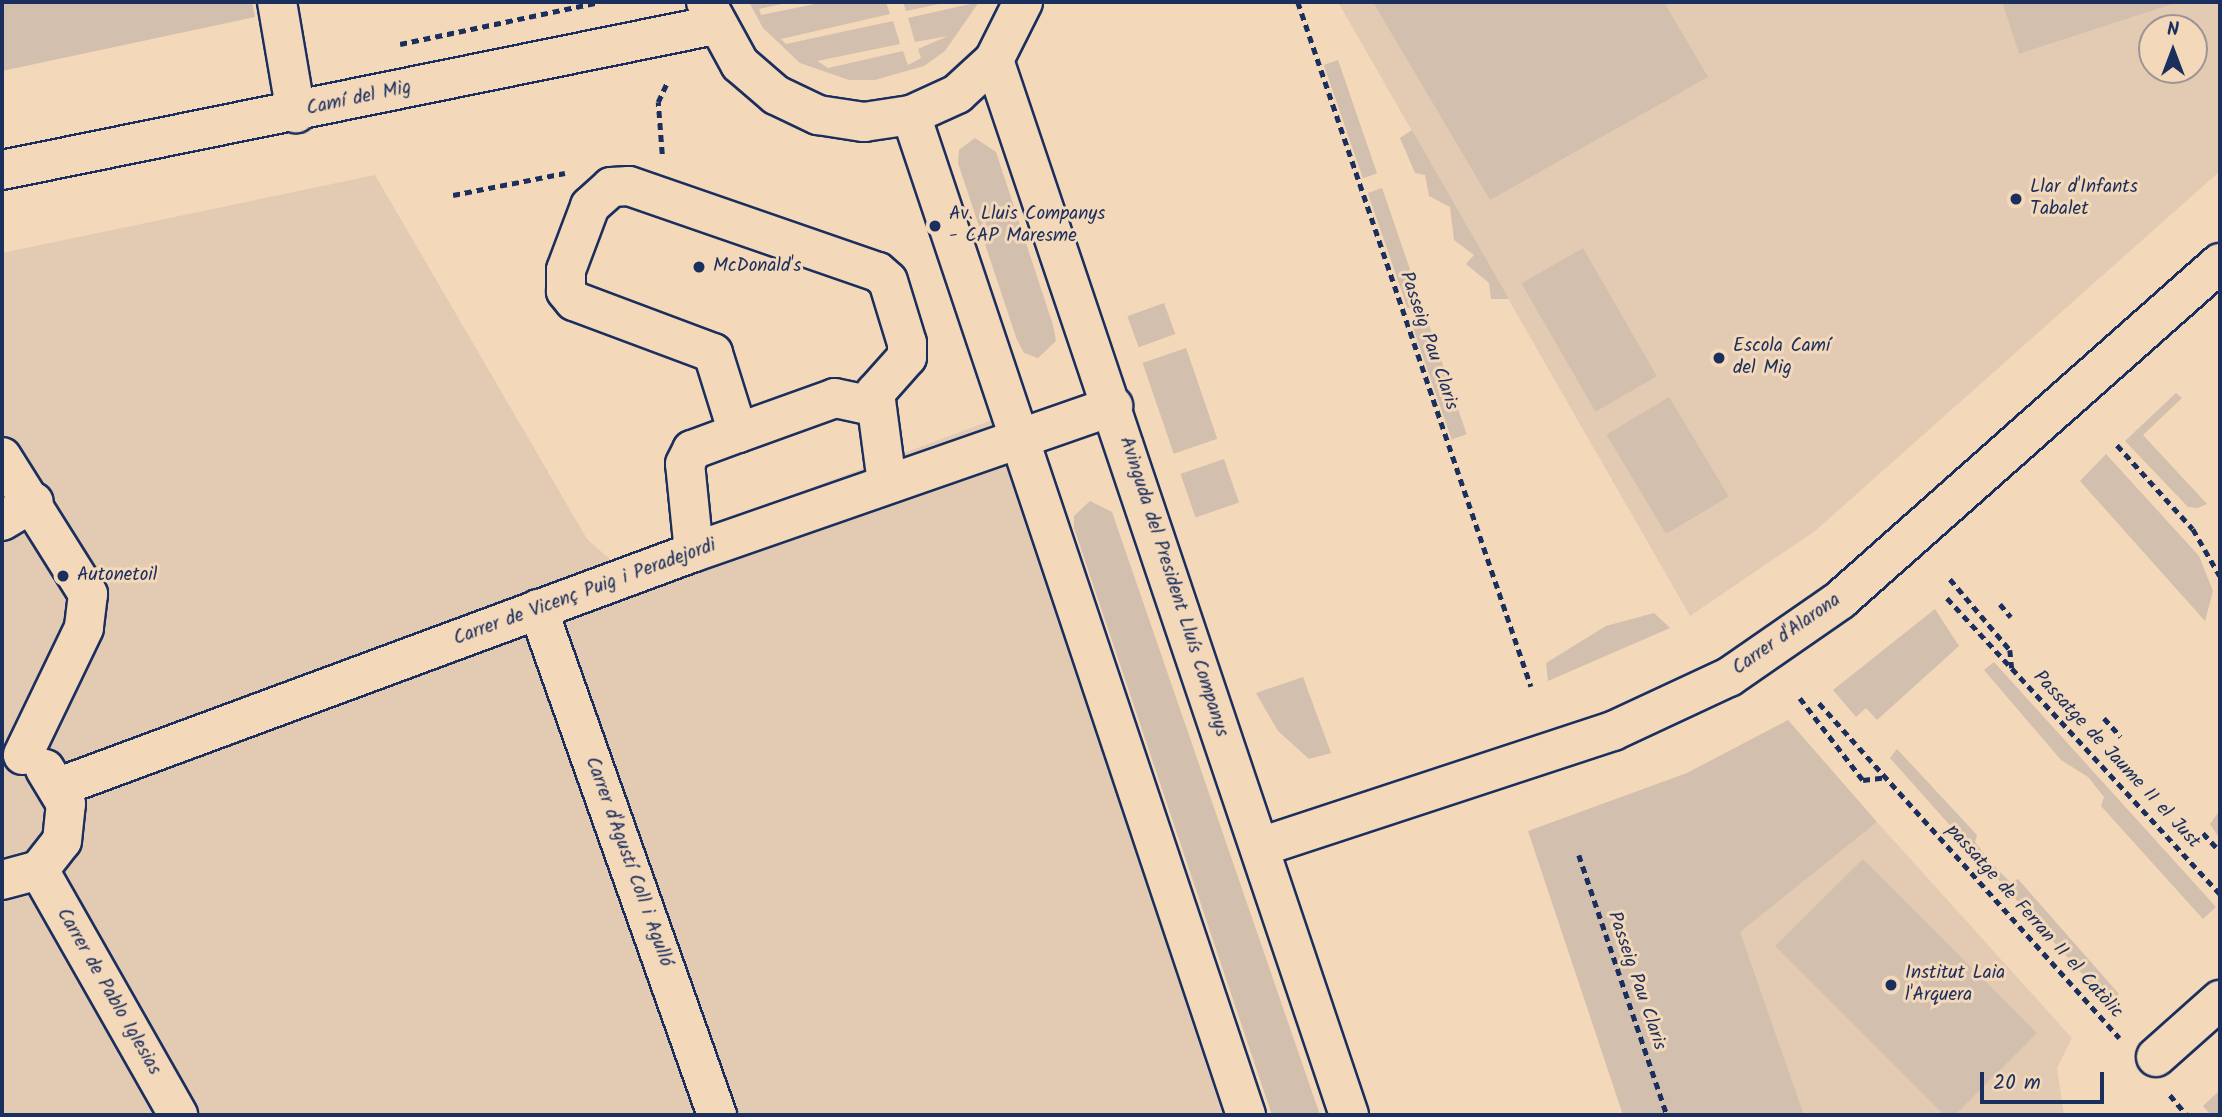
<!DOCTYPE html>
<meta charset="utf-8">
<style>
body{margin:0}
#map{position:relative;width:2222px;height:1117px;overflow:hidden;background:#f3d8ba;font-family:Kalam,sans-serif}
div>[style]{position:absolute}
.built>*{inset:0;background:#e3cbb3}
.green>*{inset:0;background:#d3bfad;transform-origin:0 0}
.path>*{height:4.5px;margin-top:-2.25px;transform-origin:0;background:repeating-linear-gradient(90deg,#1b2f5e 0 7px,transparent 0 12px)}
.roads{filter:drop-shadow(2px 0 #1b2f5e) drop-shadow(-2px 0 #1b2f5e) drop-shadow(0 2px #1b2f5e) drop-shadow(0 -2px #1b2f5e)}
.minor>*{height:38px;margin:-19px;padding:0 19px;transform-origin:19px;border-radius:19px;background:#f3d8ba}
.dots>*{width:19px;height:19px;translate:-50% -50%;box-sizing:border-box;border:4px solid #f3d8ba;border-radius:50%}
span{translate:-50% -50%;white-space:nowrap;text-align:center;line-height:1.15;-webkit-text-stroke:6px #f3d8ba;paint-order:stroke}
.street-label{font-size:19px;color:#1b2f5e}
.poi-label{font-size:19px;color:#1b2f5e}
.left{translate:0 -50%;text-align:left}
.frame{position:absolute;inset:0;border:4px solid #1b2f5e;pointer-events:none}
.north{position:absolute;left:2138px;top:14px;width:70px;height:70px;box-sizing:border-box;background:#f3d8ba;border:2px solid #9d9495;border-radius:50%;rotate:0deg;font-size:19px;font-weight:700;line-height:28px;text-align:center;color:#1b2f5e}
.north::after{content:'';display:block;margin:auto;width:24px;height:32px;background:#1b2f5e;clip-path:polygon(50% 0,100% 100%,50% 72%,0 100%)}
.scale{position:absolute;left:1980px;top:1072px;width:124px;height:32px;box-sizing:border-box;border:4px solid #1b2f5e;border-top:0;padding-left:9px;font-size:21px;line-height:24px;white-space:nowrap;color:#1b2f5e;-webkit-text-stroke:5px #f3d8ba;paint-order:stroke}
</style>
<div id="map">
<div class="built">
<i style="clip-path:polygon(evenodd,1338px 2px,2002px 2px,2019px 54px,2179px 2px,2220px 2px,2220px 171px,1815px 531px,1690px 616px,1338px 2px,2152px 28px,2194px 28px,2194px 70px,2152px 70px,2152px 28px)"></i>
<i style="clip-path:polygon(375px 175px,587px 539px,613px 562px,1000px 417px,1235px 1115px,2px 1115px,2px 253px)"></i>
<i style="clip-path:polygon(1877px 822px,2072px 1038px,2057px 1068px,2064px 1115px,1804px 1115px,1739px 931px)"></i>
</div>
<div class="green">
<i style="clip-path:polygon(2px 2px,252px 2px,255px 17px,2px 71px)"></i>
<i style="clip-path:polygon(749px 2px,791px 2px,759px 9px,761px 15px,825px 2px,886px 2px,890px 14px,781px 39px,786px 44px,893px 21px,900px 44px,817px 61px,828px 68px,903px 51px,908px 65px,921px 58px,918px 49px,948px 36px,915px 42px,908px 18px,979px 2px,945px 51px,924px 66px,875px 80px,849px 80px,800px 63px,763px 28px)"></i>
<i style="clip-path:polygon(903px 2px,948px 2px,906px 11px)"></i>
<i style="clip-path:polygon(1373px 2px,1664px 2px,1708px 77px,1490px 200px)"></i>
<i style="clip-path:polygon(2002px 2px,2179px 2px,2019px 54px)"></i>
<i style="left:1338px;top:60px;width:120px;height:15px;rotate:71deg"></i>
<i style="clip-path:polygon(1412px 130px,1509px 299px,1491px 299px,1489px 283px,1466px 264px,1474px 255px,1454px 240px,1450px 207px,1429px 196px,1425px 175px,1415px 173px,1400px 138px)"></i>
<i style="clip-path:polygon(975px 138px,996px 152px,1053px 325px,1056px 341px,1038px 358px,1024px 353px,1017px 340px,958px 163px,959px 150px)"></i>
<i style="left:1382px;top:188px;width:122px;height:15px;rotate:71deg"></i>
<i style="left:1583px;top:248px;width:148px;height:71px;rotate:60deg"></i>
<i style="left:1164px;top:303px;width:33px;height:39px;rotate:70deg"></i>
<i style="left:1427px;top:319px;width:122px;height:16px;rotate:71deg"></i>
<i style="left:1186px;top:348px;width:96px;height:46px;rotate:71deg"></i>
<i style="clip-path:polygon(2176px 393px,2182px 398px,2143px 435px,2207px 504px,2198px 508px,2188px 507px,2125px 441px)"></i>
<i style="left:1669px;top:397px;width:116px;height:73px;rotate:59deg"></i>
<i style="clip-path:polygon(2106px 454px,2199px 556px,2213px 591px,2205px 621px,2080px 481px)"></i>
<i style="left:1224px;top:459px;width:46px;height:46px;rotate:71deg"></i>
<i style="clip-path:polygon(1090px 501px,1112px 512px,1320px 1115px,1272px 1115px,1074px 528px,1074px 516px)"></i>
<i style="clip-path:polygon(1935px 609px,1959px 646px,1877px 720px,1866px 708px,1856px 717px,1833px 690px)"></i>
<i style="clip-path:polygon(1654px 613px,1670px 628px,1548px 681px,1546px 663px,1606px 626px)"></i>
<i style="clip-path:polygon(1994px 662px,2216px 907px,2203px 919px,2101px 806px,2104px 797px,2088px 777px,2061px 760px,1984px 670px)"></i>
<i style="clip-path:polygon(1303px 677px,1331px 753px,1309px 759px,1278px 731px,1256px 693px)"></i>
<i style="clip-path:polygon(1788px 720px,1877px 822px,1740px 932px,1804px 1115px,1623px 1115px,1528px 831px,1687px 773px)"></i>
<i style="clip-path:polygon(1897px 749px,1977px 835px,1975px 842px,1991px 863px,2010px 882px,2018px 879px,2119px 994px,2109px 1004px,1890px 758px)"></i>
<i style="clip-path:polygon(2220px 810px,2220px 839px,2210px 824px)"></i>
<i style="clip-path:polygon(1863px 859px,2037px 1033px,1955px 1115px,1944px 1115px,1775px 946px)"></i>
<i style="clip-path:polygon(2220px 1090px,2220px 1115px,2211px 1115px,2203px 1106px)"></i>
</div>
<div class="path">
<i style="left:1298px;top:2px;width:723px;rotate:71.19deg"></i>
<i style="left:400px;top:44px;width:204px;rotate:-11.9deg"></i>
<i style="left:662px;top:154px;width:52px;rotate:-94.4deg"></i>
<i style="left:658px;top:102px;width:21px;rotate:-65deg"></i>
<i style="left:453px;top:195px;width:114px;rotate:-11.1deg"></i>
<i style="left:2117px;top:445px;width:113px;rotate:47.9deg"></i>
<i style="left:2193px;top:529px;width:54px;rotate:60.1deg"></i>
<i style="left:1950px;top:579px;width:93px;rotate:49.8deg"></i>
<i style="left:2010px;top:650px;width:18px;rotate:84deg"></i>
<i style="left:1947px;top:598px;width:403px;rotate:47.3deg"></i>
<i style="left:2000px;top:604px;width:17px;rotate:50deg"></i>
<i style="left:1800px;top:698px;width:103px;rotate:52.5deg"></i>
<i style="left:1863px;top:780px;width:23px;rotate:-7deg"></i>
<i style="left:1819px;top:703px;width:450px;rotate:48.1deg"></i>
<i style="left:2104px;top:718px;width:25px;rotate:48deg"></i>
<i style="left:2203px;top:833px;width:21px;rotate:47deg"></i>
<i style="left:1579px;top:855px;width:274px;rotate:71.3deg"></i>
<i style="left:2170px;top:1095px;width:26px;rotate:50deg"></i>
</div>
<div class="roads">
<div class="minor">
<i style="left:277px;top:2px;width:113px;rotate:80.3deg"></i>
<i style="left:706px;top:2px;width:71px;rotate:61.3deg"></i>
<i style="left:740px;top:64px;width:48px;rotate:40.7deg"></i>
<i style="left:776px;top:95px;width:47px;rotate:25.5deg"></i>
<i style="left:818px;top:115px;width:47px;rotate:8.7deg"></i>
<i style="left:864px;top:122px;width:48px;rotate:-8.5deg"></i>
<i style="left:911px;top:115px;width:51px;rotate:-24.5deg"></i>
<i style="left:957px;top:94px;width:50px;rotate:-42.6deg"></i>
<i style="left:994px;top:60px;width:65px;rotate:-63.4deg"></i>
<i style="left:994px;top:60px;width:1113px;rotate:71.4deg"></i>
<i style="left:911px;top:115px;width:1055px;rotate:71.48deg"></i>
<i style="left:2px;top:170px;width:728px;rotate:-11.5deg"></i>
<i style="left:738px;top:433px;width:103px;rotate:-19.8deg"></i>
<i style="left:835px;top:398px;width:40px;rotate:12deg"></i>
<i style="left:2px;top:457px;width:162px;rotate:57.9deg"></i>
<i style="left:88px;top:594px;width:34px;rotate:97deg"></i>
<i style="left:84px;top:628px;width:141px;rotate:115.7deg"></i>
<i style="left:2px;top:521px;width:37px;rotate:-31deg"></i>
<i style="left:694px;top:552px;width:88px;rotate:-95.8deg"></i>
<i style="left:685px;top:464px;width:16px;rotate:-63deg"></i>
<i style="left:692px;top:450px;width:49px;rotate:-20.3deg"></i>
<i style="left:738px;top:433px;width:84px;rotate:-107.4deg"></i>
<i style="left:713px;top:353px;width:148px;rotate:-159.5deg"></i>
<i style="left:574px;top:301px;width:13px;rotate:-129deg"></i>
<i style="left:566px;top:291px;width:21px;rotate:-90deg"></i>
<i style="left:566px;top:270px;width:68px;rotate:-69.4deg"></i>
<i style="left:590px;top:206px;width:28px;rotate:-42deg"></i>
<i style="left:611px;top:187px;width:18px;rotate:-3deg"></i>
<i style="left:629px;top:186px;width:263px;rotate:19.1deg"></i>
<i style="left:878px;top:272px;width:13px;rotate:42deg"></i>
<i style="left:888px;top:281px;width:65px;rotate:73deg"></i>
<i style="left:907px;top:343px;width:14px;rotate:90deg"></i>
<i style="left:907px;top:357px;width:48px;rotate:131.6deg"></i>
<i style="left:875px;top:393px;width:91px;rotate:82.4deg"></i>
<i style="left:538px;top:609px;width:537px;rotate:70.52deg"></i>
<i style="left:59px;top:787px;width:677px;rotate:-20.31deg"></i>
<i style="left:694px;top:552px;width:444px;rotate:-19.2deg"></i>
<i style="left:1260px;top:847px;width:372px;rotate:-18.2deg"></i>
<i style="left:1613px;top:731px;width:128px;rotate:-25deg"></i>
<i style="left:1729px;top:677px;width:135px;rotate:-34.7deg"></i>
<i style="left:1840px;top:600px;width:508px;rotate:-41.57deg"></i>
<i style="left:39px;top:870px;width:282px;rotate:60.4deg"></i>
<i style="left:2px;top:880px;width:38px;rotate:-15deg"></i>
<i style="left:39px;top:870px;width:37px;rotate:-52deg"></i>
<i style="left:62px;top:841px;width:37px;rotate:-84deg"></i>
<i style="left:66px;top:804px;width:41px;rotate:-121deg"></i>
<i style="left:2156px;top:1057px;width:86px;rotate:-41.7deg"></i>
</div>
</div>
<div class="dots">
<i style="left:2016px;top:199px;background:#1b2f5e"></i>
<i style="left:935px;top:226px;background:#1b2f5e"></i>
<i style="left:699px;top:267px;background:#1b2f5e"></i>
<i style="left:1719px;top:358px;background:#1b2f5e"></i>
<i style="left:63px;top:576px;background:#1b2f5e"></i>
<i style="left:1891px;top:985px;background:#1b2f5e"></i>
</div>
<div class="street-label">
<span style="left:359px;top:99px;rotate:-12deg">Camí del Mig</span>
<span style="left:1428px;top:341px;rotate:71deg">Passeig Pau Claris</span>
<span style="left:1173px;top:587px;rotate:72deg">Avinguda del President Lluís Companys</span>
<span style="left:585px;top:593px;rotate:-20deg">Carrer de Vicenç Puig i Peradejordi</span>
<span style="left:1787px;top:635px;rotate:-35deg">Carrer d'Alarona</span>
<span style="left:2116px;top:760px;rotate:47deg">Passatge de Jaume II el Just</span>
<span style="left:628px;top:862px;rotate:70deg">Carrer d'Agustí Coll i Agulló</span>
<span style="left:2034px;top:922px;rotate:48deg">passatge de Ferran II el Catòlic</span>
<span style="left:1636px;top:981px;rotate:71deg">Passeig Pau Claris</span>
<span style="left:108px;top:992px;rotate:60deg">Carrer de Pablo Iglesias</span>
</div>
<div class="poi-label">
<span class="left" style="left:2030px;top:199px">Llar d'Infants<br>Tabalet</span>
<span class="left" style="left:949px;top:226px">Av. Lluis Companys<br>- CAP Maresme</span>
<span class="left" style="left:713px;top:267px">McDonald's</span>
<span class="left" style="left:1733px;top:358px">Escola Camí<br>del Mig</span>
<span class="left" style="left:77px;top:576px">Autonetoil</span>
<span class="left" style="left:1905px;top:985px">Institut Laia<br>l'Arquera</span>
</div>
<div class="frame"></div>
<div class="north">N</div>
<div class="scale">20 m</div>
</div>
